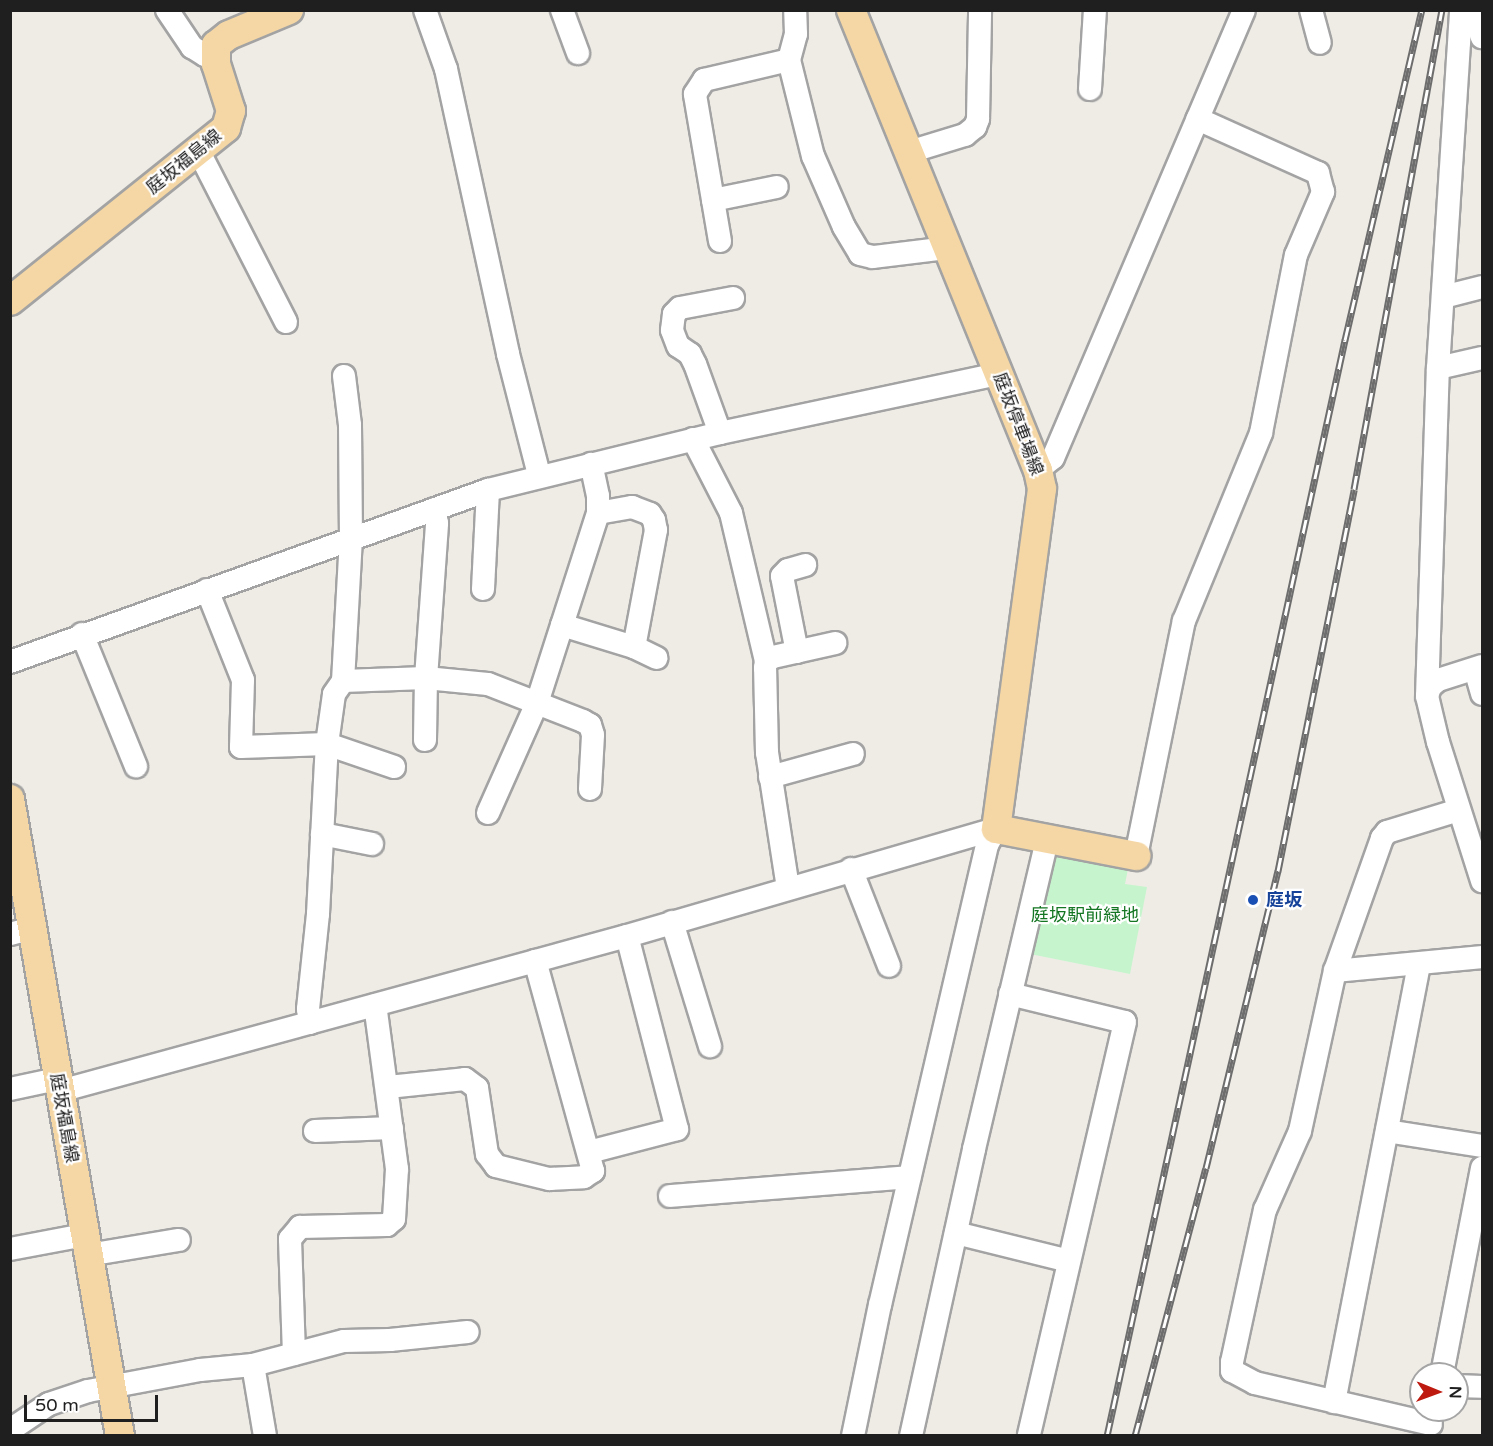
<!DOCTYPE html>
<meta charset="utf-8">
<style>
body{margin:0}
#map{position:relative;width:1493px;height:1446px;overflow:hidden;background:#efece6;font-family:"Varela Round","Noto Sans JP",sans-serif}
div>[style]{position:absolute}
.park>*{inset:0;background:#c6f5cd}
.roads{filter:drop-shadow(2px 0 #a3a3a3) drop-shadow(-2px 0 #a3a3a3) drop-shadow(0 2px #a3a3a3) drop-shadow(0 -2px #a3a3a3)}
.minor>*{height:22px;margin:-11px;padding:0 11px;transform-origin:11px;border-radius:11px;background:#fff}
.major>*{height:28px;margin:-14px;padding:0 14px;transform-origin:14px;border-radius:14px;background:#f5d7a5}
.rail>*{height:7px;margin-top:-3.5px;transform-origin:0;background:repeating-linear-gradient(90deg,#fff 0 14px,#6d6d6d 0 28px);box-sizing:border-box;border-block:2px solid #6d6d6d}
.dots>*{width:16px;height:16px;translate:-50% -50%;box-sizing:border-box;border:3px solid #fff;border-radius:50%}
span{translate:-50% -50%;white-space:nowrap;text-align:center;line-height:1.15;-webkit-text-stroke:4.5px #fff;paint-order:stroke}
.street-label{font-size:18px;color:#1f1f1f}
.transit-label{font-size:18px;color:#164399;font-weight:700}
.left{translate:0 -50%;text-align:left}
.park-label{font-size:18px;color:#147622}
.frame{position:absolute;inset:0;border:12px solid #1f1f1f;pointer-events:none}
.north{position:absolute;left:1409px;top:1362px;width:60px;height:60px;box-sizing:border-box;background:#fff;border:2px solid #a5a5a5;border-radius:50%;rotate:91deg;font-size:16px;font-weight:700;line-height:24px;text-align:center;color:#1f1f1f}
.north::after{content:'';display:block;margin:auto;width:21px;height:27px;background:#be1a0f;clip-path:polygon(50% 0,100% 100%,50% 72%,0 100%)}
.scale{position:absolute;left:24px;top:1395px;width:134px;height:27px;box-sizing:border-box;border:3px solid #1f1f1f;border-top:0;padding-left:8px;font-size:18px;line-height:21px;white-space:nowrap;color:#1f1f1f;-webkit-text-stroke:4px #fff;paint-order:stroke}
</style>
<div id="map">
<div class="park">
<i style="clip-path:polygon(1051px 845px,1130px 859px,1125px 884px,1147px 887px,1130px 974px,1025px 953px)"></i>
</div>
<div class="roads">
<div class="minor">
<i style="left:167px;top:10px;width:45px;rotate:56deg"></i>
<i style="left:192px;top:47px;width:15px;rotate:32deg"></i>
<i style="left:205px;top:55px;width:9px"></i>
<i style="left:425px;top:10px;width:63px;rotate:70.4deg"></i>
<i style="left:446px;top:69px;width:292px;rotate:77.7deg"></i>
<i style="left:508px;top:354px;width:125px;rotate:75.6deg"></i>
<i style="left:562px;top:10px;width:46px;rotate:69.6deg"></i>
<i style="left:1311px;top:10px;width:34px;rotate:75deg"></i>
<i style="left:1472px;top:10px;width:29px;rotate:70deg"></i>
<i style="left:789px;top:60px;width:99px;rotate:76deg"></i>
<i style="left:813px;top:156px;width:77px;rotate:66.4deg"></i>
<i style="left:844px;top:227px;width:31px;rotate:59deg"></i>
<i style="left:860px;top:254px;width:13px;rotate:13deg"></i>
<i style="left:873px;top:257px;width:75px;rotate:-6.9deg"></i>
<i style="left:1090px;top:89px;width:79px;rotate:-86.4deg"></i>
<i style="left:199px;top:152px;width:191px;rotate:62.9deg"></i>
<i style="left:909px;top:152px;width:59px;rotate:-16.9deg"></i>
<i style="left:965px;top:135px;width:13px;rotate:-39deg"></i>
<i style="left:975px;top:127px;width:9px;rotate:-69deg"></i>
<i style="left:978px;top:119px;width:109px;rotate:-88.9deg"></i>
<i style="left:713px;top:200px;width:65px;rotate:-11.5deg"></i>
<i style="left:720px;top:241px;width:149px;rotate:-99.7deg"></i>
<i style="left:695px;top:94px;width:17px;rotate:-57deg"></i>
<i style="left:704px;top:80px;width:87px;rotate:-13.2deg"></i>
<i style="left:789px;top:60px;width:27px;rotate:-75deg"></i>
<i style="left:796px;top:34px;width:24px;rotate:-92deg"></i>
<i style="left:1443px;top:297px;width:40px;rotate:-14.4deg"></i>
<i style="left:1438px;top:368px;width:45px;rotate:-12.8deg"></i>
<i style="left:344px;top:376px;width:49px;rotate:83deg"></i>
<i style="left:350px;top:425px;width:113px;rotate:89.5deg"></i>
<i style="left:351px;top:538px;width:143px;rotate:93.2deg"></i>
<i style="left:343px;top:681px;width:83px;rotate:-2.1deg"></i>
<i style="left:426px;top:678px;width:62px;rotate:5.5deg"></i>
<i style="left:488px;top:684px;width:102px;rotate:21.3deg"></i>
<i style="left:583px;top:721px;width:8px;rotate:30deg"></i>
<i style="left:590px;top:725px;width:10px;rotate:73deg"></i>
<i style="left:593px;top:735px;width:54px;rotate:93.2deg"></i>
<i style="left:720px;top:433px;width:73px;rotate:-109.9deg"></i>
<i style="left:695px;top:364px;width:11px;rotate:-117deg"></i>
<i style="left:690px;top:354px;width:14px;rotate:-146deg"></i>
<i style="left:678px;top:346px;width:17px;rotate:-111deg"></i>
<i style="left:672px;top:330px;width:16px;rotate:-83deg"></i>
<i style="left:674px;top:314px;width:8px;rotate:-45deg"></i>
<i style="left:680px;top:308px;width:54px;rotate:-10.7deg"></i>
<i style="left:693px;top:439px;width:83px;rotate:62.8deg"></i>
<i style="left:731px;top:513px;width:152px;rotate:76.7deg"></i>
<i style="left:1038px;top:470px;width:19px;rotate:-39deg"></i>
<i style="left:1053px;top:458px;width:487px;rotate:-66.9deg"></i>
<i style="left:598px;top:513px;width:35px;rotate:-10deg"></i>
<i style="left:632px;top:507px;width:19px;rotate:21deg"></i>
<i style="left:650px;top:514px;width:7px;rotate:56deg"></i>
<i style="left:654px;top:520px;width:10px;rotate:79deg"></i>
<i style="left:656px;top:530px;width:119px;rotate:100.6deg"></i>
<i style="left:483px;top:589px;width:99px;rotate:-87.1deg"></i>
<i style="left:207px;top:590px;width:97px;rotate:68.2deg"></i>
<i style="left:243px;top:680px;width:67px;rotate:91.7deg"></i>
<i style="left:241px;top:747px;width:86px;rotate:-2deg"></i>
<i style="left:327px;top:744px;width:71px;rotate:18.9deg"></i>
<i style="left:562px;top:625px;width:75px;rotate:17deg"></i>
<i style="left:634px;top:647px;width:25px;rotate:26deg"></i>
<i style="left:82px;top:634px;width:143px;rotate:67.8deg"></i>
<i style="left:797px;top:652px;width:77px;rotate:-101.2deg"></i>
<i style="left:782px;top:576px;width:8px;rotate:-45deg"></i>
<i style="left:788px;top:570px;width:18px;rotate:-16deg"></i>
<i style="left:10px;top:662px;width:508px;rotate:-19.79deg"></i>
<i style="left:488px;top:490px;width:239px;rotate:-13.8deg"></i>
<i style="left:720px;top:433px;width:284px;rotate:-12deg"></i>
<i style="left:1482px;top:666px;width:46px;rotate:162.3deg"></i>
<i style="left:1438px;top:680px;width:11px;rotate:139deg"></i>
<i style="left:1430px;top:687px;width:9px;rotate:108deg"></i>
<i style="left:1427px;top:696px;width:47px;rotate:76.6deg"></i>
<i style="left:1438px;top:742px;width:146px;rotate:72.4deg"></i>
<i style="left:1475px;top:669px;width:26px;rotate:74deg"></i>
<i style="left:1427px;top:696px;width:328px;rotate:-88.1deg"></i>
<i style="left:1438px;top:368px;width:359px;rotate:-86.3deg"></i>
<i style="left:425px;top:740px;width:62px;rotate:-89.1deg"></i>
<i style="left:426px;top:678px;width:155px;rotate:-85.9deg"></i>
<i style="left:437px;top:523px;width:14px;rotate:-102deg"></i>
<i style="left:770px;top:777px;width:86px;rotate:-15.5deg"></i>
<i style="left:488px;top:813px;width:120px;rotate:-66deg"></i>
<i style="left:537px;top:703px;width:200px;rotate:-72.2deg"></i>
<i style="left:598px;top:513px;width:17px;rotate:-90deg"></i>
<i style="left:598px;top:496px;width:33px;rotate:-102deg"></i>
<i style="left:322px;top:834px;width:51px;rotate:11.3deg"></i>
<i style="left:1136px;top:856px;width:240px;rotate:-78.5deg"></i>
<i style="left:1184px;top:621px;width:203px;rotate:-67.7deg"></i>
<i style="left:1261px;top:433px;width:181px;rotate:-78.9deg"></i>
<i style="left:1296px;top:255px;width:69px;rotate:-66.8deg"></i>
<i style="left:1323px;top:192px;width:20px;rotate:-105deg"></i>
<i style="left:1318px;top:173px;width:132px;rotate:-155.8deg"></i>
<i style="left:851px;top:869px;width:104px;rotate:68.6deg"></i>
<i style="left:788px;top:888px;width:137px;rotate:-98.8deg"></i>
<i style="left:767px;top:753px;width:85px;rotate:-91.3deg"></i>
<i style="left:765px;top:668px;width:7px;rotate:-82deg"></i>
<i style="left:766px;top:661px;width:8px;rotate:-30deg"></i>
<i style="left:773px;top:657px;width:64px;rotate:-12.7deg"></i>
<i style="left:672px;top:922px;width:130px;rotate:73deg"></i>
<i style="left:10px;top:934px;width:23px;rotate:-15deg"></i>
<i style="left:1335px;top:971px;width:148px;rotate:-5.4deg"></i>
<i style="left:1010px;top:994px;width:118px;rotate:13.7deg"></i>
<i style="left:1125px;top:1022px;width:425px;rotate:103.1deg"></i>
<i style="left:310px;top:1023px;width:14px;rotate:-98deg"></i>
<i style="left:308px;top:1009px;width:96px;rotate:-84deg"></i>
<i style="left:318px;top:914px;width:170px;rotate:-87deg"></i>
<i style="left:327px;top:744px;width:50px;rotate:-82deg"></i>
<i style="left:334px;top:694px;width:16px;rotate:-55deg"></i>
<i style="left:388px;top:1087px;width:77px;rotate:-5.9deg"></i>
<i style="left:465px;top:1079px;width:15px;rotate:37deg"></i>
<i style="left:477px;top:1088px;width:67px;rotate:81.4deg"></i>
<i style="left:487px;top:1154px;width:15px;rotate:53deg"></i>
<i style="left:496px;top:1166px;width:55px;rotate:13.8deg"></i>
<i style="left:549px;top:1179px;width:35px;rotate:-3deg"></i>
<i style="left:584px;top:1177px;width:11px;rotate:-34deg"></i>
<i style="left:593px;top:1171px;width:218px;rotate:-105.4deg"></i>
<i style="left:10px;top:1089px;width:48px;rotate:-12deg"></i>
<i style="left:60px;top:1091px;width:588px;rotate:-15.29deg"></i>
<i style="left:627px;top:936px;width:384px;rotate:-16.2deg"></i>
<i style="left:315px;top:1131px;width:77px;rotate:-2.2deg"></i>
<i style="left:1387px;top:1131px;width:96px;rotate:9deg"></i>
<i style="left:589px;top:1152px;width:91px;rotate:-14.6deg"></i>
<i style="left:677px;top:1129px;width:199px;rotate:-104.5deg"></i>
<i style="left:670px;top:1196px;width:240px;rotate:-4.5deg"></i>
<i style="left:956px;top:1233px;width:116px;rotate:13.9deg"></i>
<i style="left:10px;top:1249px;width:75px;rotate:-10.7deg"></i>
<i style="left:88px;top:1255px;width:92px;rotate:-9.4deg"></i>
<i style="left:294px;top:1354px;width:115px;rotate:-92deg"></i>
<i style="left:290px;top:1239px;width:16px;rotate:-50deg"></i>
<i style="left:300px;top:1227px;width:87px;rotate:-1.3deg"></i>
<i style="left:387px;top:1225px;width:9px;rotate:-41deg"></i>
<i style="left:394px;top:1219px;width:50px;rotate:-86.6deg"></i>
<i style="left:397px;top:1169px;width:165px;rotate:-97.6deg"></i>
<i style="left:253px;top:1365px;width:72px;rotate:80.4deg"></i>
<i style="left:1442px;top:1374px;width:210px;rotate:-79deg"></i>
<i style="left:1457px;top:1386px;width:25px;rotate:2deg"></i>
<i style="left:1334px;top:1402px;width:446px;rotate:-79deg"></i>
<i style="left:1431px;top:1424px;width:181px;rotate:-166.9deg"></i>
<i style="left:1255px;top:1383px;width:26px;rotate:-152deg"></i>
<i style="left:1232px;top:1371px;width:9px;rotate:-90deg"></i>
<i style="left:1232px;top:1362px;width:156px;rotate:-77.8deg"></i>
<i style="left:1265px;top:1210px;width:86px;rotate:-66.1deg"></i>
<i style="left:1300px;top:1131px;width:164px;rotate:-77.7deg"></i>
<i style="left:1335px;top:971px;width:141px;rotate:-70.5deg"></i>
<i style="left:1382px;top:838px;width:8px;rotate:-50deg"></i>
<i style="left:1387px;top:832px;width:75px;rotate:-17deg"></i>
<i style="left:10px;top:1430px;width:47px;rotate:-33.7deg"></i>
<i style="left:49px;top:1404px;width:41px;rotate:-18.4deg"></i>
<i style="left:88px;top:1391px;width:114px;rotate:-10.6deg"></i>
<i style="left:200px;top:1370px;width:53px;rotate:-5.4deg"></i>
<i style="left:253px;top:1365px;width:94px;rotate:-14.8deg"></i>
<i style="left:344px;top:1341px;width:46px;rotate:-1.2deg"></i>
<i style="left:390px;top:1340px;width:78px;rotate:-5.9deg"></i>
<i style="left:853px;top:1436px;width:134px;rotate:-78.4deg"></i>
<i style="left:880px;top:1305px;width:472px;rotate:-76.9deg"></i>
<i style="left:987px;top:845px;width:18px;rotate:-61deg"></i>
<i style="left:911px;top:1436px;width:294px;rotate:-77.6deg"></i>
<i style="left:974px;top:1149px;width:318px;rotate:-76.7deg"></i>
</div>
<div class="major">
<i style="left:851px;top:10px;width:497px;rotate:67.9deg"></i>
<i style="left:1038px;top:470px;width:19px;rotate:78deg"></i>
<i style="left:1042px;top:489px;width:343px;rotate:97.7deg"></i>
<i style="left:996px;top:829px;width:143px;rotate:10.9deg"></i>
<i style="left:10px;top:301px;width:277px;rotate:-38.7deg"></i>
<i style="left:226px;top:128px;width:18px;rotate:-74deg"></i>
<i style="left:231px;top:111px;width:49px;rotate:-107.7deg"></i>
<i style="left:216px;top:64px;width:19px;rotate:-90deg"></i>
<i style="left:216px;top:45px;width:16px;rotate:-38deg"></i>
<i style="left:229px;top:35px;width:65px;rotate:-22.6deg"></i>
<i style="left:10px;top:799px;width:646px;rotate:80.2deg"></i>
</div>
</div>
<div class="rail">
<i style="left:1107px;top:1436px;width:1122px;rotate:-77.75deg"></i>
<i style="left:1345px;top:340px;width:339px;rotate:-76.9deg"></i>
<i style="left:1135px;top:1436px;width:277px;rotate:-75.2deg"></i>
<i style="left:1206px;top:1168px;width:306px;rotate:-76.4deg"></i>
<i style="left:1278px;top:871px;width:389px;rotate:-78.7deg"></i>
<i style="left:1354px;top:489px;width:487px;rotate:-79.6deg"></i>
</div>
<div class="dots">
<i style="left:1253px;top:900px;background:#1a4fb4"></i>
</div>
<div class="street-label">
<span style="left:184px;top:162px;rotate:-39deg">庭坂福島線</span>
<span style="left:1018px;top:424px;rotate:69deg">庭坂停車場線</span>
<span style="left:64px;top:1118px;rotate:80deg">庭坂福島線</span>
</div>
<div class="transit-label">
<span class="left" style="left:1266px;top:900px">庭坂</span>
</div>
<div class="park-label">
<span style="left:1085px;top:915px">庭坂駅前緑地</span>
</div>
<div class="frame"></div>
<div class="north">N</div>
<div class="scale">50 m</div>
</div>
